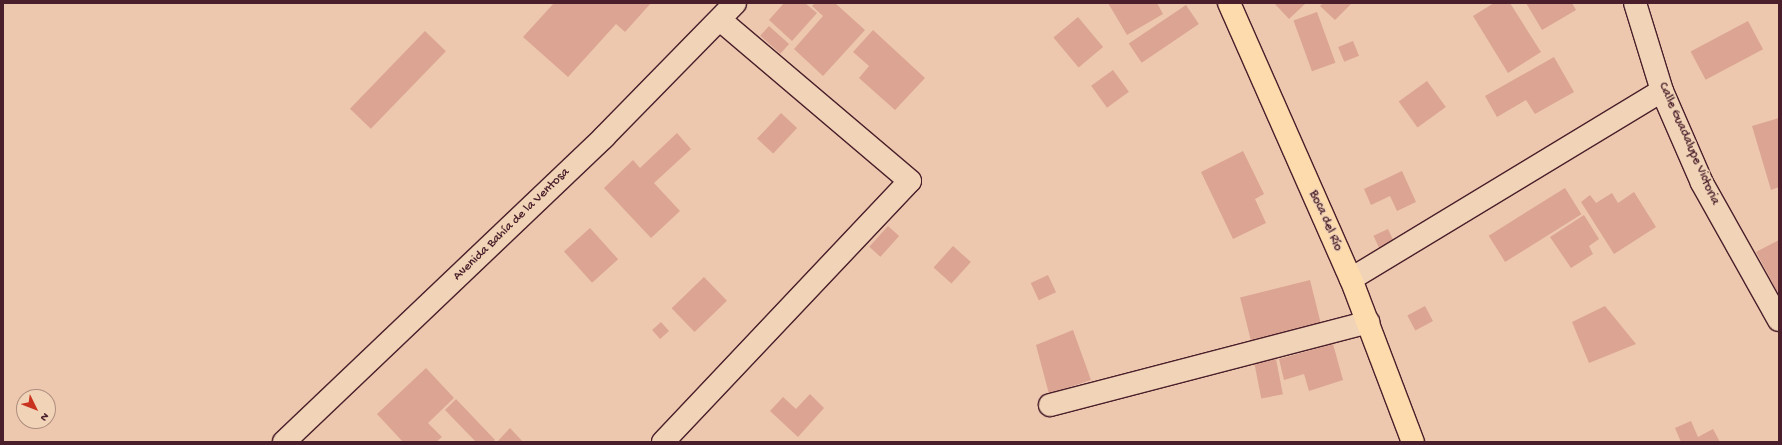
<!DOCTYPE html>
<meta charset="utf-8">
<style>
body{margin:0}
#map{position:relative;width:1782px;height:445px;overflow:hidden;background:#edc8ae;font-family:"Gochi Hand",sans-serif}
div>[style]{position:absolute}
.building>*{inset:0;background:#dba493;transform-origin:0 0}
.roads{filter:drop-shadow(1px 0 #4a1f2b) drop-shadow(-1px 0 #4a1f2b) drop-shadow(0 1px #4a1f2b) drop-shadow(0 -1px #4a1f2b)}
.minor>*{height:22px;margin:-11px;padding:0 11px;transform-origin:11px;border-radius:11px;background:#f1d4b7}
.major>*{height:22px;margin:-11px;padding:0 11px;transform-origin:11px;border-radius:11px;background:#fddbac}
span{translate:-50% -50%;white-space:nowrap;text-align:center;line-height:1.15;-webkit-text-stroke:3px #f1d4b7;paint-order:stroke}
.street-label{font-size:13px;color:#4a1f2b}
.frame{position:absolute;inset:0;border:4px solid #4a1f2b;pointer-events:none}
.north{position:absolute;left:16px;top:389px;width:40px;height:40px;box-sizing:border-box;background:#f1d4b7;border:1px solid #ae8c7f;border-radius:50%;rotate:133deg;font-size:11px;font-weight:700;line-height:16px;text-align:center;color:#4a1f2b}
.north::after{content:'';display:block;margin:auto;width:14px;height:18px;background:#c8321e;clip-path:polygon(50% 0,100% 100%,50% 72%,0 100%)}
</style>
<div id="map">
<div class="building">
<i style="clip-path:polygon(554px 3px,651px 3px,625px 32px,616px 24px,568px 77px,523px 37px)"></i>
<i style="clip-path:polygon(784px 3px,805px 3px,817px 13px,792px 41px,769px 20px)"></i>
<i style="clip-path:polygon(815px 3px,835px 3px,865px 30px,823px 76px,794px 49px,823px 16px,812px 6px)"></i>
<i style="clip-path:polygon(1108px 3px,1157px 3px,1163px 14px,1127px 35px)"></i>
<i style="clip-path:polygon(1274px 3px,1306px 3px,1289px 19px)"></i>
<i style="clip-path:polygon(1323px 3px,1352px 3px,1335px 20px,1320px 6px)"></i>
<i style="clip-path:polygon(1494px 3px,1510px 3px,1541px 52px,1508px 73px,1473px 16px)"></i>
<i style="clip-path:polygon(1526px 3px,1572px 3px,1576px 10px,1542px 30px)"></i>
<i style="left:1186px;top:5px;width:23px;height:69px;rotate:56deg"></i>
<i style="left:1317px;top:12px;width:54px;height:25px;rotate:70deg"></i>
<i style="left:1078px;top:17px;width:39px;height:32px;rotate:50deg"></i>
<i style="left:1748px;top:21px;width:32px;height:65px;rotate:62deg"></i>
<i style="left:769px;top:26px;width:27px;height:13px;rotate:42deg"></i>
<i style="clip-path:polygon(873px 30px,925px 78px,895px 110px,859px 78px,869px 66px,853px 52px)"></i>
<i style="left:425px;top:31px;width:29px;height:108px;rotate:44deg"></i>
<i style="left:1353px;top:41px;width:16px;height:16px;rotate:68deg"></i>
<i style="clip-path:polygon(1554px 57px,1574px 92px,1535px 114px,1526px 100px,1497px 117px,1485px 96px)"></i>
<i style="left:1113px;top:70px;width:27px;height:27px;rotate:54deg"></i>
<i style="left:1427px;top:81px;width:32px;height:35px;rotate:54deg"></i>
<i style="left:781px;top:113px;width:22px;height:35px;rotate:43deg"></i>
<i style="clip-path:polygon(1779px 118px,1779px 187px,1771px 190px,1752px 126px)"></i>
<i style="clip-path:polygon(677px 133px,691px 149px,654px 183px,680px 211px,651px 238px,604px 188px,633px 160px,640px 168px)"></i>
<i style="clip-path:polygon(1243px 151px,1264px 194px,1255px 199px,1266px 223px,1233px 239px,1201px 172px)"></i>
<i style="clip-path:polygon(1402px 171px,1416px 202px,1397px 211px,1390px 196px,1371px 205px,1364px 189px)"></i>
<i style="left:1565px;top:188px;width:31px;height:90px;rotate:58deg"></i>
<i style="clip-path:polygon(1634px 192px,1656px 227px,1614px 254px,1581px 202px,1590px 195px,1596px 203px,1612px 193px,1618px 203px)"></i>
<i style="clip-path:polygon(1584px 215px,1599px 239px,1589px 246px,1593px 254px,1571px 268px,1550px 237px)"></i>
<i style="left:888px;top:226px;width:15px;height:28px;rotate:42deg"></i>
<i style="left:590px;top:228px;width:42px;height:35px;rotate:48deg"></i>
<i style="left:1388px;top:229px;width:14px;height:16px;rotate:65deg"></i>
<i style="clip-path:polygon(1779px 240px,1779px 290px,1777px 291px,1756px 252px)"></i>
<i style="left:953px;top:246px;width:24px;height:29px;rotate:42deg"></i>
<i style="left:1048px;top:275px;width:19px;height:19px;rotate:65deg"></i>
<i style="left:704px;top:277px;width:33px;height:45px;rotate:46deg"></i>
<i style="left:1310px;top:280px;width:45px;height:72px;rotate:76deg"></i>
<i style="left:1425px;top:306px;width:17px;height:20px;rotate:62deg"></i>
<i style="clip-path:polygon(1605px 306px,1636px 344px,1589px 363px,1572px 322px)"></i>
<i style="left:661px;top:322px;width:12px;height:12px;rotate:48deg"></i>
<i style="clip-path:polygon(1073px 330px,1091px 380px,1049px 394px,1036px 345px)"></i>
<i style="clip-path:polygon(1333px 344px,1343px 380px,1309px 391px,1304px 374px,1284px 380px,1279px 359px)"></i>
<i style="left:1276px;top:359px;width:36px;height:22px;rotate:79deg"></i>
<i style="clip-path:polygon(426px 368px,454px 398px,428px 423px,442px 437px,436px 442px,403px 442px,377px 414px)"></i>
<i style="clip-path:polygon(810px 394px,824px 408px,798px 437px,770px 411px,783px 397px,796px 409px)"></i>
<i style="clip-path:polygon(456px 399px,495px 440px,493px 442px,476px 442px,445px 410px)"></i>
<i style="clip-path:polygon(1691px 421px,1698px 437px,1713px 429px,1720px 442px,1681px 442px,1675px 428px)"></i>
<i style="clip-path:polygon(510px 428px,523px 442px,497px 442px)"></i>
</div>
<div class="roads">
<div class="minor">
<i style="left:1635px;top:3px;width:92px;rotate:72.9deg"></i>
<i style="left:1662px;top:91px;width:100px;rotate:66.5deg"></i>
<i style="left:1702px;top:183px;width:157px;rotate:60.7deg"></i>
<i style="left:1351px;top:279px;width:363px;rotate:-31.2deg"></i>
<i style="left:1050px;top:405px;width:329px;rotate:-14.6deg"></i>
<i style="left:284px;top:442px;width:442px;rotate:-43.6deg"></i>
<i style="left:604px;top:137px;width:187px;rotate:-45.6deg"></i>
<i style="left:663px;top:442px;width:359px;rotate:-46.6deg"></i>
<i style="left:910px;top:181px;width:249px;rotate:-139.7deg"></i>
</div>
<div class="major">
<i style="left:1229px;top:3px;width:302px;rotate:66.2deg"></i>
<i style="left:1351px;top:279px;width:174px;rotate:69.2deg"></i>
</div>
</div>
<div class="street-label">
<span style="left:1688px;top:144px;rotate:66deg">Calle Guadalupe Victoria</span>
<span style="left:1325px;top:221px;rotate:66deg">Boca del Río</span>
<span style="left:512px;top:225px;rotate:-44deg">Avenida Bahía de la Ventosa</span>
</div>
<div class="frame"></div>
<div class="north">N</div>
</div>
